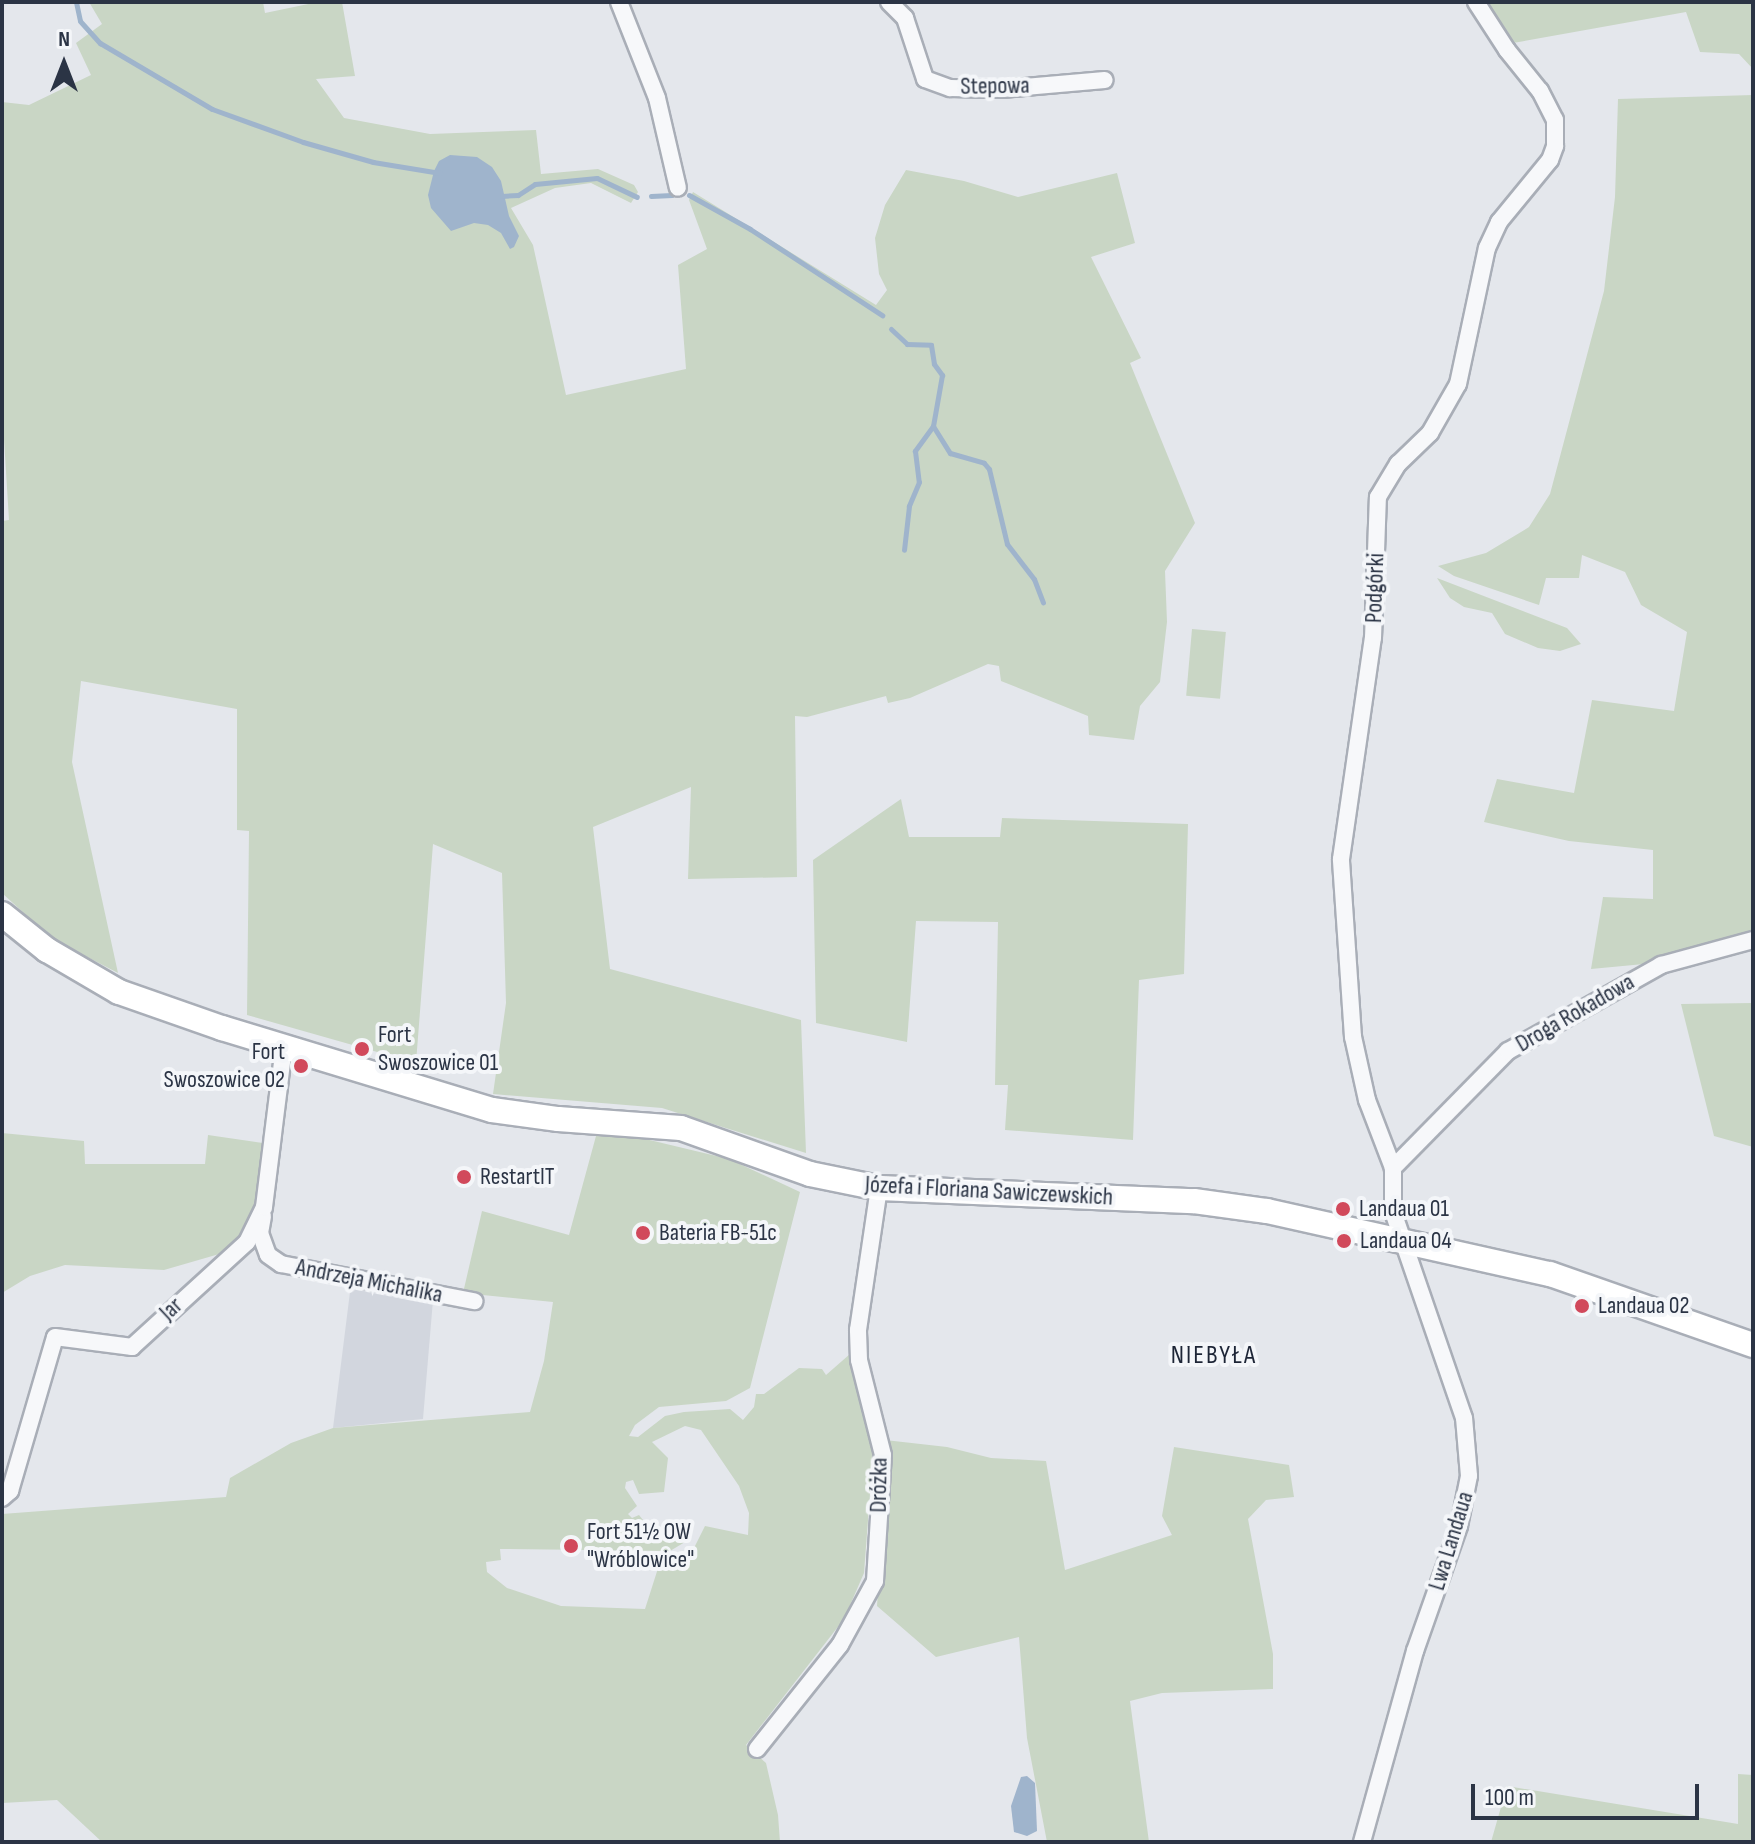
<!DOCTYPE html>
<meta charset="utf-8">
<style>
body{margin:0}
#map{position:relative;width:1755px;height:1844px;overflow:hidden;background:#e4e7ec;font-family:"Sofia Sans Condensed",sans-serif}
div>[style]{position:absolute}
.built>*{inset:0;background:#d2d6de}
.green>*{inset:0;background:#c9d6c5;transform-origin:0 0}
.water>*{inset:0;background:#9fb4cc}
.stream>*{height:5px;margin:-2.5px;padding:0 2.5px;transform-origin:2.5px;border-radius:2.5px;background:#9fb4cc}
.roads{filter:drop-shadow(2px 0 #a9aeb7) drop-shadow(-2px 0 #a9aeb7) drop-shadow(0 2px #a9aeb7) drop-shadow(0 -2px #a9aeb7)}
.street>*{height:16px;margin:-8px;padding:0 8px;transform-origin:8px;border-radius:8px;background:#f7f8fa}
.secondary>*{height:24px;margin:-12px;padding:0 12px;transform-origin:12px;border-radius:12px;background:#fff}
.dots>*{width:22px;height:22px;translate:-50% -50%;box-sizing:border-box;border:4px solid #f4f6f9;border-radius:50%}
span{translate:-50% -50%;white-space:nowrap;text-align:center;line-height:1.15;-webkit-text-stroke:8px #f4f6f9;paint-order:stroke}
.street-label{font-size:24px;color:#2b3445}
.poi-label{font-size:24px;color:#2b3445}
.left{translate:0 -50%;text-align:left}
.right{translate:-100% -50%;text-align:right}
.neighbourhood-label{font-size:26px;color:#1d2536;letter-spacing:2px}
.frame{position:absolute;inset:0;border:4px solid #2b3445;pointer-events:none}
.north{position:absolute;left:24px;top:24px;width:80px;height:80px;-webkit-text-stroke:6px #f4f6f9;paint-order:stroke;rotate:0deg;font-size:22px;font-weight:700;line-height:32px;text-align:center;color:#2b3445}
.north::after{content:'';display:block;margin:auto;width:28px;height:36px;background:#2b3445;clip-path:polygon(50% 0,100% 100%,50% 72%,0 100%)}
.scale{position:absolute;left:1471px;top:1784px;width:228px;height:36px;box-sizing:border-box;border:4px solid #2b3445;border-top:0;padding-left:10px;font-size:24px;line-height:28px;white-space:nowrap;color:#2b3445;-webkit-text-stroke:6px #f4f6f9;paint-order:stroke}
</style>
<div id="map">
<div class="built">
<i style="clip-path:polygon(351px 1284px,433px 1300px,423px 1419px,333px 1428px)"></i>
</div>
<div class="green">
<i style="clip-path:polygon(89px 2px,263px 2px,265px 13px,318px 2px,342px 2px,355px 76px,316px 79px,344px 118px,430px 134px,536px 130px,541px 174px,598px 169px,634px 185px,638px 192px,631px 203px,591px 183px,555px 188px,511px 208px,533px 245px,566px 395px,686px 369px,678px 265px,707px 249px,689px 200px,693px 192px,876px 305px,887px 290px,879px 274px,875px 238px,885px 205px,906px 170px,964px 181px,1018px 197px,1117px 173px,1135px 243px,1091px 257px,1141px 358px,1130px 363px,1195px 523px,1165px 571px,1167px 622px,1160px 682px,1140px 706px,1134px 740px,1089px 735px,1088px 716px,1001px 681px,999px 666px,988px 664px,910px 698px,888px 703px,886px 696px,807px 717px,795px 716px,797px 877px,688px 879px,691px 787px,593px 827px,610px 969px,801px 1020px,806px 1153px,662px 1108px,493px 1094px,506px 1003px,502px 873px,433px 844px,416px 1063px,247px 1015px,249px 831px,237px 830px,237px 709px,81px 681px,72px 762px,118px 973px,51px 938px,2px 893px,2px 521px,9px 520px,2px 407px,2px 102px,29px 105px,91px 75px,76px 43px,102px 24px)"></i>
<i style="clip-path:polygon(1486px 2px,1753px 2px,1753px 69px,1739px 54px,1700px 52px,1686px 12px,1513px 43px)"></i>
<i style="clip-path:polygon(1753px 95px,1753px 932px,1660px 956px,1644px 964px,1591px 969px,1603px 897px,1653px 899px,1653px 850px,1569px 841px,1484px 822px,1497px 779px,1574px 793px,1592px 700px,1674px 711px,1687px 632px,1641px 605px,1625px 572px,1582px 555px,1579px 578px,1546px 578px,1539px 605px,1454px 576px,1438px 566px,1486px 553px,1521px 532px,1529px 527px,1550px 494px,1604px 291px,1615px 197px,1618px 99px)"></i>
<i style="clip-path:polygon(1437px 578px,1567px 628px,1581px 644px,1560px 651px,1538px 648px,1505px 634px,1492px 613px,1464px 607px,1450px 598px)"></i>
<i style="left:1192px;top:629px;width:34px;height:67px;rotate:5deg"></i>
<i style="clip-path:polygon(901px 799px,909px 837px,1000px 837px,1002px 818px,1188px 824px,1184px 974px,1139px 980px,1133px 1140px,1005px 1130px,1008px 1085px,995px 1085px,998px 922px,916px 921px,907px 1042px,816px 1023px,813px 860px)"></i>
<i style="clip-path:polygon(1753px 1003px,1753px 1147px,1714px 1136px,1681px 1004px)"></i>
<i style="clip-path:polygon(2px 1133px,84px 1141px,85px 1164px,205px 1164px,208px 1135px,270px 1144px,263px 1193px,233px 1250px,164px 1270px,65px 1265px,30px 1276px,2px 1293px)"></i>
<i style="clip-path:polygon(evenodd,596px 1136px,637px 1137px,729px 1159px,800px 1192px,750px 1388px,726px 1401px,659px 1407px,635px 1425px,629px 1436px,638px 1437px,665px 1416px,684px 1412px,730px 1409px,743px 1420px,754px 1407px,756px 1394px,764px 1394px,799px 1368px,822px 1369px,826px 1375px,850px 1354px,874px 1441px,864px 1573px,844px 1619px,746px 1745px,766px 1763px,778px 1815px,780px 1842px,102px 1842px,57px 1800px,2px 1803px,2px 1514px,226px 1497px,230px 1478px,291px 1443px,333px 1428px,530px 1412px,544px 1361px,553px 1302px,463px 1293px,482px 1211px,569px 1235px,596px 1136px,685px 1426px,701px 1430px,739px 1486px,749px 1513px,748px 1535px,705px 1526px,693px 1550px,660px 1562px,645px 1609px,561px 1606px,507px 1588px,487px 1572px,486px 1562px,501px 1560px,500px 1549px,670px 1551px,685px 1542px,693px 1528px,679px 1527px,662px 1534px,652px 1531px,639px 1515px,632px 1518px,628px 1514px,637px 1506px,625px 1488px,626px 1482px,633px 1480px,639px 1494px,664px 1492px,668px 1458px,652px 1442px,685px 1426px)"></i>
<i style="clip-path:polygon(885px 1440px,947px 1447px,991px 1458px,1046px 1461px,1065px 1570px,1172px 1535px,1162px 1516px,1174px 1447px,1289px 1465px,1294px 1497px,1266px 1500px,1248px 1519px,1273px 1654px,1273px 1689px,1162px 1693px,1130px 1701px,1149px 1842px,1047px 1842px,1027px 1738px,1019px 1637px,936px 1657px,877px 1606px,887px 1458px)"></i>
<i style="clip-path:polygon(1738px 1774px,1753px 1775px,1753px 1842px,1491px 1842px,1507px 1786px,1738px 1824px)"></i>
</div>
<div class="water">
<i style="clip-path:polygon(450px 155px,477px 157px,492px 167px,501px 181px,509px 216px,519px 236px,514px 247px,510px 249px,501px 233px,488px 225px,474px 223px,451px 231px,431px 208px,428px 195px,434px 171px,439px 161px)"></i>
<i style="clip-path:polygon(1027px 1776px,1035px 1783px,1037px 1831px,1027px 1836px,1014px 1832px,1011px 1806px,1021px 1777px)"></i>
</div>
<div class="stream">
<i style="left:76px;top:2px;width:19px;rotate:78deg"></i>
<i style="left:80px;top:21px;width:30px;rotate:48deg"></i>
<i style="left:100px;top:43px;width:130px;rotate:30.5deg"></i>
<i style="left:212px;top:109px;width:97px;rotate:19.9deg"></i>
<i style="left:303px;top:142px;width:73px;rotate:15.9deg"></i>
<i style="left:373px;top:162px;width:68px;rotate:9.3deg"></i>
<i style="left:689px;top:195px;width:70px;rotate:29.1deg"></i>
<i style="left:750px;top:229px;width:158px;rotate:33.1deg"></i>
<i style="left:502px;top:196px;width:16px;rotate:-4deg"></i>
<i style="left:518px;top:195px;width:20px;rotate:-33deg"></i>
<i style="left:535px;top:184px;width:62px;rotate:-5.5deg"></i>
<i style="left:597px;top:178px;width:44px;rotate:25.4deg"></i>
<i style="left:651px;top:196px;width:21px;rotate:-3deg"></i>
<i style="left:891px;top:329px;width:22px;rotate:43deg"></i>
<i style="left:907px;top:344px;width:24px;rotate:2deg"></i>
<i style="left:931px;top:345px;width:19px;rotate:81deg"></i>
<i style="left:934px;top:364px;width:14px;rotate:54deg"></i>
<i style="left:942px;top:375px;width:52px;rotate:100deg"></i>
<i style="left:933px;top:426px;width:31px;rotate:126deg"></i>
<i style="left:915px;top:451px;width:31px;rotate:83deg"></i>
<i style="left:919px;top:482px;width:26px;rotate:113deg"></i>
<i style="left:909px;top:506px;width:44px;rotate:96.5deg"></i>
<i style="left:933px;top:426px;width:32px;rotate:58deg"></i>
<i style="left:950px;top:453px;width:35px;rotate:16deg"></i>
<i style="left:984px;top:463px;width:8px;rotate:50deg"></i>
<i style="left:989px;top:469px;width:77px;rotate:76.5deg"></i>
<i style="left:1007px;top:544px;width:44px;rotate:52.4deg"></i>
<i style="left:1034px;top:579px;width:25px;rotate:69deg"></i>
</div>
<div class="roads">
<div class="street">
<i style="left:619px;top:2px;width:103px;rotate:68.4deg"></i>
<i style="left:657px;top:98px;width:92px;rotate:76.9deg"></i>
<i style="left:889px;top:2px;width:23px;rotate:45deg"></i>
<i style="left:905px;top:18px;width:64px;rotate:71.8deg"></i>
<i style="left:925px;top:79px;width:27px;rotate:20deg"></i>
<i style="left:950px;top:88px;width:52px;rotate:1.1deg"></i>
<i style="left:1002px;top:89px;width:103px;rotate:-5deg"></i>
<i style="left:1393px;top:1168px;width:164px;rotate:-45.5deg"></i>
<i style="left:1508px;top:1051px;width:176px;rotate:-29.3deg"></i>
<i style="left:1661px;top:965px;width:95px;rotate:-15.2deg"></i>
<i style="left:263px;top:1216px;width:17px;rotate:100deg"></i>
<i style="left:260px;top:1233px;width:23px;rotate:70deg"></i>
<i style="left:268px;top:1255px;width:16px;rotate:35deg"></i>
<i style="left:281px;top:1264px;width:197px;rotate:10.9deg"></i>
<i style="left:2px;top:1498px;width:11px;rotate:-41deg"></i>
<i style="left:10px;top:1491px;width:160px;rotate:-73.7deg"></i>
<i style="left:55px;top:1337px;width:78px;rotate:7.4deg"></i>
<i style="left:132px;top:1347px;width:156px;rotate:-42.4deg"></i>
<i style="left:247px;top:1242px;width:39px;rotate:-64deg"></i>
<i style="left:264px;top:1207px;width:162px;rotate:-82.9deg"></i>
<i style="left:757px;top:1749px;width:133px;rotate:-51.4deg"></i>
<i style="left:840px;top:1645px;width:73px;rotate:-61.3deg"></i>
<i style="left:875px;top:1581px;width:126px;rotate:-86.4deg"></i>
<i style="left:883px;top:1455px;width:98px;rotate:-104.2deg"></i>
<i style="left:859px;top:1360px;width:30px;rotate:-92deg"></i>
<i style="left:858px;top:1330px;width:144px;rotate:-81.6deg"></i>
<i style="left:1362px;top:1842px;width:198px;rotate:-74.5deg"></i>
<i style="left:1415px;top:1651px;width:133px;rotate:-70.6deg"></i>
<i style="left:1459px;top:1526px;width:51px;rotate:-78.7deg"></i>
<i style="left:1469px;top:1476px;width:58px;rotate:-94.9deg"></i>
<i style="left:1464px;top:1418px;width:218px;rotate:-109deg"></i>
<i style="left:1393px;top:1212px;width:44px;rotate:-90deg"></i>
<i style="left:1393px;top:1168px;width:73px;rotate:-110.9deg"></i>
<i style="left:1367px;top:1100px;width:65px;rotate:-102.5deg"></i>
<i style="left:1353px;top:1037px;width:178px;rotate:-93.9deg"></i>
<i style="left:1341px;top:859px;width:223px;rotate:-81.8deg"></i>
<i style="left:1373px;top:638px;width:141px;rotate:-88deg"></i>
<i style="left:1378px;top:497px;width:39px;rotate:-59deg"></i>
<i style="left:1398px;top:464px;width:45px;rotate:-44.1deg"></i>
<i style="left:1430px;top:433px;width:56px;rotate:-60.3deg"></i>
<i style="left:1458px;top:384px;width:139px;rotate:-78deg"></i>
<i style="left:1487px;top:248px;width:29px;rotate:-65deg"></i>
<i style="left:1499px;top:222px;width:80px;rotate:-50.6deg"></i>
<i style="left:1550px;top:160px;width:15px;rotate:-70deg"></i>
<i style="left:1555px;top:146px;width:26px;rotate:-90deg"></i>
<i style="left:1555px;top:120px;width:33px;rotate:-117deg"></i>
<i style="left:1540px;top:91px;width:53px;rotate:-128.8deg"></i>
<i style="left:1507px;top:50px;width:57px;rotate:-122.9deg"></i>
</div>
<div class="secondary">
<i style="left:2px;top:914px;width:58px;rotate:38.7deg"></i>
<i style="left:47px;top:950px;width:83px;rotate:30.3deg"></i>
<i style="left:119px;top:992px;width:109px;rotate:19.3deg"></i>
<i style="left:222px;top:1028px;width:282px;rotate:16.9deg"></i>
<i style="left:492px;top:1110px;width:67px;rotate:7.8deg"></i>
<i style="left:558px;top:1119px;width:123px;rotate:4.2deg"></i>
<i style="left:681px;top:1128px;width:137px;rotate:19.6deg"></i>
<i style="left:810px;top:1174px;width:70px;rotate:11.5deg"></i>
<i style="left:879px;top:1188px;width:315px;rotate:2.4deg"></i>
<i style="left:1194px;top:1201px;width:74px;rotate:7.8deg"></i>
<i style="left:1267px;top:1211px;width:290px;rotate:12.6deg"></i>
<i style="left:1550px;top:1274px;width:215px;rotate:19.3deg"></i>
</div>
</div>
<div class="dots">
<i style="left:362px;top:1049px;background:#d1495b"></i>
<i style="left:301px;top:1066px;background:#d1495b"></i>
<i style="left:464px;top:1177px;background:#d1495b"></i>
<i style="left:1343px;top:1209px;background:#d1495b"></i>
<i style="left:643px;top:1233px;background:#d1495b"></i>
<i style="left:1344px;top:1241px;background:#d1495b"></i>
<i style="left:1582px;top:1306px;background:#d1495b"></i>
<i style="left:571px;top:1546px;background:#d1495b"></i>
</div>
<div class="street-label">
<span style="left:995px;top:86px;rotate:-1deg">Stepowa</span>
<span style="left:1375px;top:588px;rotate:-88deg">Podgórki</span>
<span style="left:1575px;top:1013px;rotate:-30deg">Droga Rokadowa</span>
<span style="left:989px;top:1191px;rotate:3deg">Józefa i Floriana Sawiczewskich</span>
<span style="left:369px;top:1281px;rotate:11deg">Andrzeja Michalika</span>
<span style="left:171px;top:1309px;rotate:-43deg">Jar</span>
<span style="left:879px;top:1485px;rotate:-89deg">Dróżka</span>
<span style="left:1451px;top:1541px;rotate:-73deg">Lwa Landaua</span>
</div>
<div class="poi-label">
<span class="left" style="left:378px;top:1049px">Fort<br>Swoszowice 01</span>
<span class="right" style="left:285px;top:1066px">Fort<br>Swoszowice 02</span>
<span class="left" style="left:480px;top:1177px">RestartIT</span>
<span class="left" style="left:1359px;top:1209px">Landaua 01</span>
<span class="left" style="left:659px;top:1233px">Bateria FB-51c</span>
<span class="left" style="left:1360px;top:1241px">Landaua 04</span>
<span class="left" style="left:1598px;top:1306px">Landaua 02</span>
<span class="left" style="left:587px;top:1546px">Fort 51½ OW<br>"Wróblowice"</span>
</div>
<div class="neighbourhood-label">
<span style="left:1214px;top:1356px">NIEBYŁA</span>
</div>
<div class="frame"></div>
<div class="north">N</div>
<div class="scale">100 m</div>
</div>
